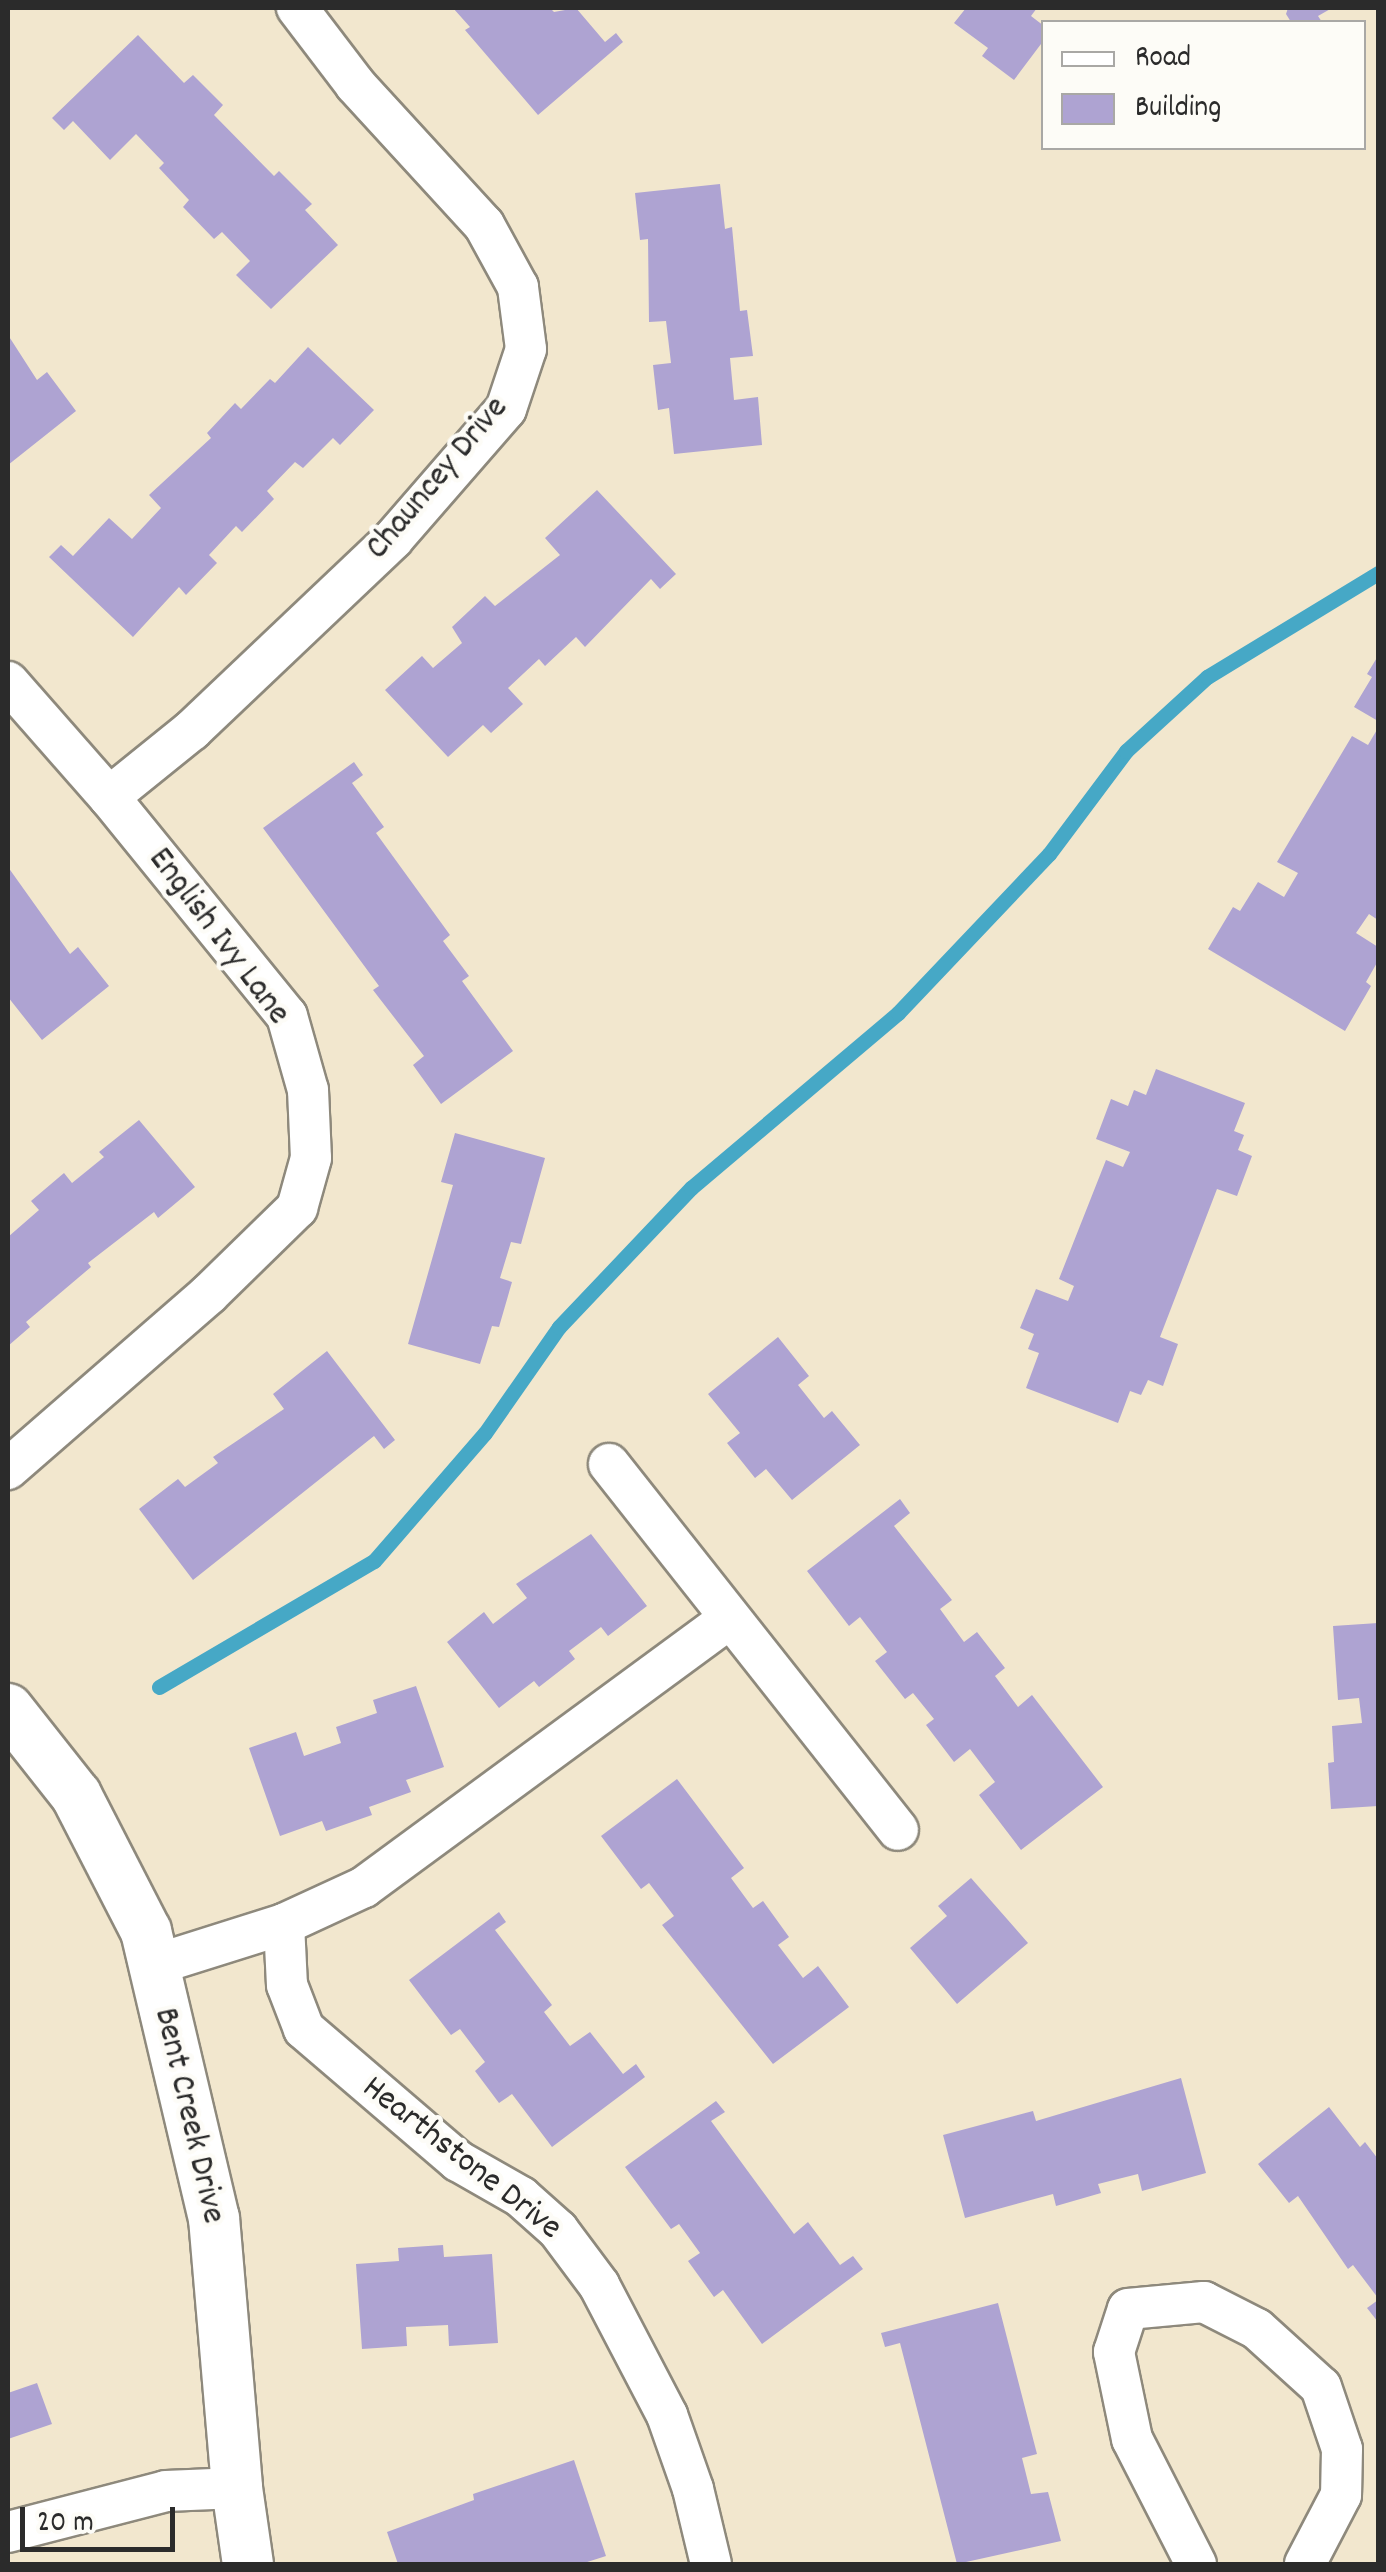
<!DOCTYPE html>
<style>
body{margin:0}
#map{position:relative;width:1386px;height:2572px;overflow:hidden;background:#f2e7ce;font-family:Dekko,sans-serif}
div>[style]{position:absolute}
.stream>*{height:15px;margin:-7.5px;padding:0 7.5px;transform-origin:7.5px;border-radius:7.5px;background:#46a8c6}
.building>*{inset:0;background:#aea3d2}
.roads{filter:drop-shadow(2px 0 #8e897c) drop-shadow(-2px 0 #8e897c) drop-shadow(0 2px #8e897c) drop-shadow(0 -2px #8e897c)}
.minor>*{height:40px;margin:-20px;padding:0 20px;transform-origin:20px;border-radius:20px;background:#fff}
.tertiary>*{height:50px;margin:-25px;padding:0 25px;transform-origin:25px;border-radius:25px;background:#fff}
span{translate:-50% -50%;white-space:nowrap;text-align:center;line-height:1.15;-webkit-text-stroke:9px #fdfcf7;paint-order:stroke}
.street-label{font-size:35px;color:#2b2b2b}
.frame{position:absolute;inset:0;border:10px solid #2b2b2b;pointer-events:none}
.legend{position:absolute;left:1041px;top:20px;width:325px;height:130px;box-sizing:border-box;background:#fdfcf7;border:2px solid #a9a8a5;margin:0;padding:12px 18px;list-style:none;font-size:30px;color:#2b2b2b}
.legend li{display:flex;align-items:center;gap:20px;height:50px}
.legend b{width:50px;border:2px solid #a9a8a5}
.scale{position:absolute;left:20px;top:2507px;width:155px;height:45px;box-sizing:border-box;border:5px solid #2b2b2b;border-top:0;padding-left:12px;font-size:30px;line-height:35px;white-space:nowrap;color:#2b2b2b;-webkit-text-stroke:8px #fdfcf7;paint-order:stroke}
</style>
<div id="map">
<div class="stream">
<i style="left:159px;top:1687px;width:249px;rotate:-30.4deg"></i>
<i style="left:374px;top:1561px;width:169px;rotate:-49.1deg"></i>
<i style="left:485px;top:1433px;width:129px;rotate:-55.1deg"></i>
<i style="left:559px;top:1327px;width:192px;rotate:-46.5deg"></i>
<i style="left:691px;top:1188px;width:271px;rotate:-40.2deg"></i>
<i style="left:898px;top:1013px;width:219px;rotate:-46.5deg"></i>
<i style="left:1049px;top:854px;width:129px;rotate:-53.2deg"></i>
<i style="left:1126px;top:751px;width:110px;rotate:-42.4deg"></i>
<i style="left:1207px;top:677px;width:200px;rotate:-31.3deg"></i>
</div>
<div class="building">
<i style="clip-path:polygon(453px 8px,550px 8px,554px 12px,576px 8px,605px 42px,616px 33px,623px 42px,538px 115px,465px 30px,470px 27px)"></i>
<i style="clip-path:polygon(966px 8px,1037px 8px,1031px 16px,1044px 26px,1044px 40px,1014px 80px,982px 56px,988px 48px,954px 23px)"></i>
<i style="clip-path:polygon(1288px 8px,1332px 8px,1318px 16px,1322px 22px,1291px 22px,1286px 14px)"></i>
<i style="clip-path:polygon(138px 35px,184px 83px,193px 75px,223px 105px,214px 115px,274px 176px,279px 171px,312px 204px,305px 210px,338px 245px,271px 309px,236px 275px,250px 261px,222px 232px,214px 239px,183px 207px,189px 200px,159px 168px,164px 163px,136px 134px,110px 160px,73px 121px,64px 130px,52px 118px)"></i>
<i style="clip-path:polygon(720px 184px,725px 229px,732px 227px,740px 311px,747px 310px,753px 356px,730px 358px,734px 400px,758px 397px,762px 445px,674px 454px,669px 408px,658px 410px,653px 365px,671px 363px,666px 321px,649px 322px,648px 239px,640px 240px,635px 193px)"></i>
<i style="clip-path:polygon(8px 335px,37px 380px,47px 372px,76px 411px,8px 465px)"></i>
<i style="clip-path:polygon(308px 347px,374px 410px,340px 445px,333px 438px,303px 468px,295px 462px,267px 491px,274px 499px,242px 532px,236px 526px,209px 555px,217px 563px,186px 595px,179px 587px,133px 637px,49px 557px,61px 545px,73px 556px,109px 518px,132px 539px,161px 508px,149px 495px,211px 438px,207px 433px,235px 403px,241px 409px,270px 379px,275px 383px)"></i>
<i style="clip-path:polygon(597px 490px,676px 574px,660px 589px,651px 579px,585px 647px,576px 637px,545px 666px,539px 659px,508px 688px,523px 704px,491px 733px,483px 725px,448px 757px,385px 690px,422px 656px,433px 668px,462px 643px,452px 627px,485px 596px,495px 606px,560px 555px,545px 538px)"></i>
<i style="clip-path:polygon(1378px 656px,1378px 721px,1354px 707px,1372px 677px,1367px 674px)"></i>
<i style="clip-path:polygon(1378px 728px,1378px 920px,1369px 914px,1356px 933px,1378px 947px,1378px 961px,1366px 982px,1371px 986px,1345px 1031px,1208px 949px,1233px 907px,1240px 911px,1258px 882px,1284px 897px,1298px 873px,1277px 862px,1352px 736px,1368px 745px)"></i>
<i style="clip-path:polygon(354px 762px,363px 775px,352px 783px,384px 827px,376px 833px,450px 935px,443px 941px,469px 976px,462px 981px,513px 1051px,441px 1104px,413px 1065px,424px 1056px,373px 990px,379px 986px,263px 828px)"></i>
<i style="clip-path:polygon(8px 867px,70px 954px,78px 947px,109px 986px,42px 1040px,8px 997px)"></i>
<i style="clip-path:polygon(1156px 1069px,1245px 1103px,1234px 1131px,1244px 1135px,1238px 1150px,1252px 1156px,1237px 1196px,1217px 1189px,1160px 1337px,1178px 1344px,1163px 1386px,1148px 1380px,1141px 1395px,1130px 1391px,1118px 1423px,1026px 1388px,1039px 1353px,1028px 1349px,1034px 1334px,1020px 1328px,1036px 1289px,1068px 1301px,1074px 1286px,1059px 1279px,1106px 1160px,1123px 1167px,1130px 1152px,1096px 1139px,1111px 1099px,1128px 1106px,1134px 1090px,1146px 1095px)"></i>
<i style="clip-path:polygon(139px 1120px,195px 1187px,158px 1218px,154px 1212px,88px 1263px,91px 1267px,26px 1322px,30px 1327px,8px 1346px,8px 1237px,39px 1210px,31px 1201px,64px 1173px,72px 1183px,104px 1157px,99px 1152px)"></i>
<i style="clip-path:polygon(455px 1133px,545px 1158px,521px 1244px,511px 1242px,500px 1278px,512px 1282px,499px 1327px,492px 1326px,480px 1364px,408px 1344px,453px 1185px,441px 1182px)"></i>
<i style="clip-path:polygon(778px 1337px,809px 1376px,798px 1385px,824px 1418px,832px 1411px,860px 1445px,792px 1500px,766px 1469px,755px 1478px,727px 1443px,740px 1433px,708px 1394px)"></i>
<i style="clip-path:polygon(327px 1351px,395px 1440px,384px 1449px,374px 1436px,193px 1580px,139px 1509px,178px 1479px,185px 1487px,218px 1463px,213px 1457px,284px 1409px,273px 1394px)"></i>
<i style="clip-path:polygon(900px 1499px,910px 1513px,894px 1526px,952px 1600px,940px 1609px,964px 1642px,977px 1632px,1005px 1668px,995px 1676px,1018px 1707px,1032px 1695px,1103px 1787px,1021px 1850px,979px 1795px,995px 1782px,970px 1749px,954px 1762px,926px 1725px,934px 1719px,913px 1693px,905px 1699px,875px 1661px,887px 1652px,860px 1617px,849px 1626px,807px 1571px)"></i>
<i style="clip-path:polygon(591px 1534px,647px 1606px,608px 1636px,601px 1627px,569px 1651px,575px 1659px,539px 1687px,534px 1681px,499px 1708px,447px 1642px,484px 1612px,493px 1624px,527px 1598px,516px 1584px)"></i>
<i style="clip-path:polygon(1378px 1623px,1378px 1806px,1331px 1809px,1328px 1763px,1334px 1762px,1332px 1726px,1362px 1723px,1359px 1698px,1338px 1700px,1333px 1626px)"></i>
<i style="clip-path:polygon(416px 1686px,444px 1767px,406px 1780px,411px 1792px,369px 1807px,372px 1815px,326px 1831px,322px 1821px,280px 1836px,249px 1748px,296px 1732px,304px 1756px,341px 1743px,336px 1727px,377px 1713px,373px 1700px)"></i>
<i style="clip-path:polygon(677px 1779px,744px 1868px,731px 1878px,753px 1908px,763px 1901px,789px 1937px,778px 1945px,803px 1978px,818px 1966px,849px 2007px,773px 2064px,662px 1925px,674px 1916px,649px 1883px,641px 1889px,601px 1836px)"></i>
<i style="clip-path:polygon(971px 1878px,1028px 1943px,957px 2004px,910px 1948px,947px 1916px,938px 1906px)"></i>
<i style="clip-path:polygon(499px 1912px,506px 1922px,495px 1930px,552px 2005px,544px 2012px,570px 2046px,590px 2032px,623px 2074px,636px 2064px,645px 2077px,552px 2147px,512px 2094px,499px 2103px,475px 2071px,485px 2062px,460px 2029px,451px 2035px,409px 1980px)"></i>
<i style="clip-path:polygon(1181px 2078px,1206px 2173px,1142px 2191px,1138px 2174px,1098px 2184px,1101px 2193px,1056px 2206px,1053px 2194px,965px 2218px,943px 2135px,1033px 2111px,1036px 2121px)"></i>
<i style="clip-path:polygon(716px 2101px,725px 2112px,711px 2121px,794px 2234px,808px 2222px,840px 2265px,853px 2256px,863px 2269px,762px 2344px,723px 2290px,714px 2297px,688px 2261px,700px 2253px,679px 2224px,671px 2229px,625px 2167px)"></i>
<i style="clip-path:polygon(1329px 2107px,1360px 2147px,1365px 2142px,1378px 2159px,1378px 2298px,1353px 2265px,1348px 2269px,1298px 2196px,1289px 2203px,1258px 2164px)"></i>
<i style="clip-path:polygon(443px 2245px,444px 2257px,492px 2254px,498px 2343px,449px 2346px,448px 2325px,406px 2327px,407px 2346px,362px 2349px,356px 2264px,399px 2261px,398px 2248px)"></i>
<i style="clip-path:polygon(1378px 2300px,1378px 2322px,1367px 2308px)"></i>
<i style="clip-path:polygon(998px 2303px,1037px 2454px,1022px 2458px,1031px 2494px,1048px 2492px,1061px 2541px,957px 2564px,900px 2343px,885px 2347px,881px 2333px)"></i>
<i style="clip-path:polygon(37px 2383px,52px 2424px,8px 2439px,8px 2393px)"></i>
<i style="clip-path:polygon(574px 2460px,606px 2556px,581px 2564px,398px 2564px,387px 2532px,474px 2500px,473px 2494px)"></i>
</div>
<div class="roads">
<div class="minor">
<i style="left:8px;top:682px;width:153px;rotate:48.7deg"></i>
<i style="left:109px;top:797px;width:282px;rotate:50.9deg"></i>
<i style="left:287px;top:1016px;width:77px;rotate:74.2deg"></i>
<i style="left:308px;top:1090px;width:68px;rotate:87.5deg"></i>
<i style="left:311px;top:1158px;width:52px;rotate:105.6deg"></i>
<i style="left:297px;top:1208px;width:123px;rotate:135.7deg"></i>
<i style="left:209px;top:1294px;width:267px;rotate:139deg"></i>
<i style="left:109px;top:797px;width:107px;rotate:-38.9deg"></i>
<i style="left:192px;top:730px;width:277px;rotate:-43.5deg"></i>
<i style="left:393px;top:539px;width:172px;rotate:-49deg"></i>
<i style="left:506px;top:409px;width:63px;rotate:-71.6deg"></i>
<i style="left:526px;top:349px;width:63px;rotate:-97.4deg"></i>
<i style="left:518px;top:287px;width:71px;rotate:-118.7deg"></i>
<i style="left:484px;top:225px;width:191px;rotate:-132.5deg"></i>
<i style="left:355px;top:84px;width:96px;rotate:-127.3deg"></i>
<i style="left:609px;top:1464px;width:466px;rotate:51.7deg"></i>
<i style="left:284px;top:1924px;width:61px;rotate:87.2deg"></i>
<i style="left:287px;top:1985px;width:47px;rotate:68.9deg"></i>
<i style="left:304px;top:2029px;width:203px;rotate:40.6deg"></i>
<i style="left:458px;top:2161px;width:73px;rotate:29.7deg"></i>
<i style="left:521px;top:2197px;width:50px;rotate:41.7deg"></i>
<i style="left:558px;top:2230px;width:69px;rotate:53.3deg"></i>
<i style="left:599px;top:2285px;width:147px;rotate:62.4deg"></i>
<i style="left:667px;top:2415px;width:78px;rotate:70.6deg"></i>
<i style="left:693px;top:2489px;width:77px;rotate:76.5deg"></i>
<i style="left:154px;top:1965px;width:136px;rotate:-17.5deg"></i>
<i style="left:284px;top:1924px;width:88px;rotate:-24.8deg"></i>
<i style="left:364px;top:1887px;width:454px;rotate:-36.3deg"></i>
<i style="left:8px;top:2532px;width:163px;rotate:-14.5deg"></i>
<i style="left:166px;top:2491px;width:71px;rotate:-2.4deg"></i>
<i style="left:1196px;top:2564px;width:140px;rotate:-117.1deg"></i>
<i style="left:1132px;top:2439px;width:89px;rotate:-101.7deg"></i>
<i style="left:1114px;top:2352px;width:45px;rotate:-72deg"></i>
<i style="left:1128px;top:2309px;width:76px;rotate:-5.3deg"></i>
<i style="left:1204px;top:2302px;width:59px;rotate:27deg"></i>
<i style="left:1257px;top:2329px;width:86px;rotate:42.2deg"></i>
<i style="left:1321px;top:2387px;width:65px;rotate:71.3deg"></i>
<i style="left:1342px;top:2449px;width:46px;rotate:91.2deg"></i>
<i style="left:1341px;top:2495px;width:78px;rotate:117.6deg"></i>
</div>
<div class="tertiary">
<i style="left:8px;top:1709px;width:110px;rotate:51.7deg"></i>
<i style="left:76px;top:1795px;width:153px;rotate:62.8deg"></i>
<i style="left:146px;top:1931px;width:295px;rotate:76.7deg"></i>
<i style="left:214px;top:2218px;width:271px;rotate:85.1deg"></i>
<i style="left:237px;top:2488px;width:77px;rotate:81.8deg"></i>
</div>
</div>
<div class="street-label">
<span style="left:438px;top:479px;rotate:-50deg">Chauncey Drive</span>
<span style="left:218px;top:937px;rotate:53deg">English Ivy Lane</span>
<span style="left:188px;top:2116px;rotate:77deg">Bent Creek Drive</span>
<span style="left:461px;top:2159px;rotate:38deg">Hearthstone Drive</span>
</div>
<div class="frame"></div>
<ul class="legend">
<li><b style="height:12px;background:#fff"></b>Road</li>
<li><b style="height:28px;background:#aea3d2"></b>Building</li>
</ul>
<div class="scale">20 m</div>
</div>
